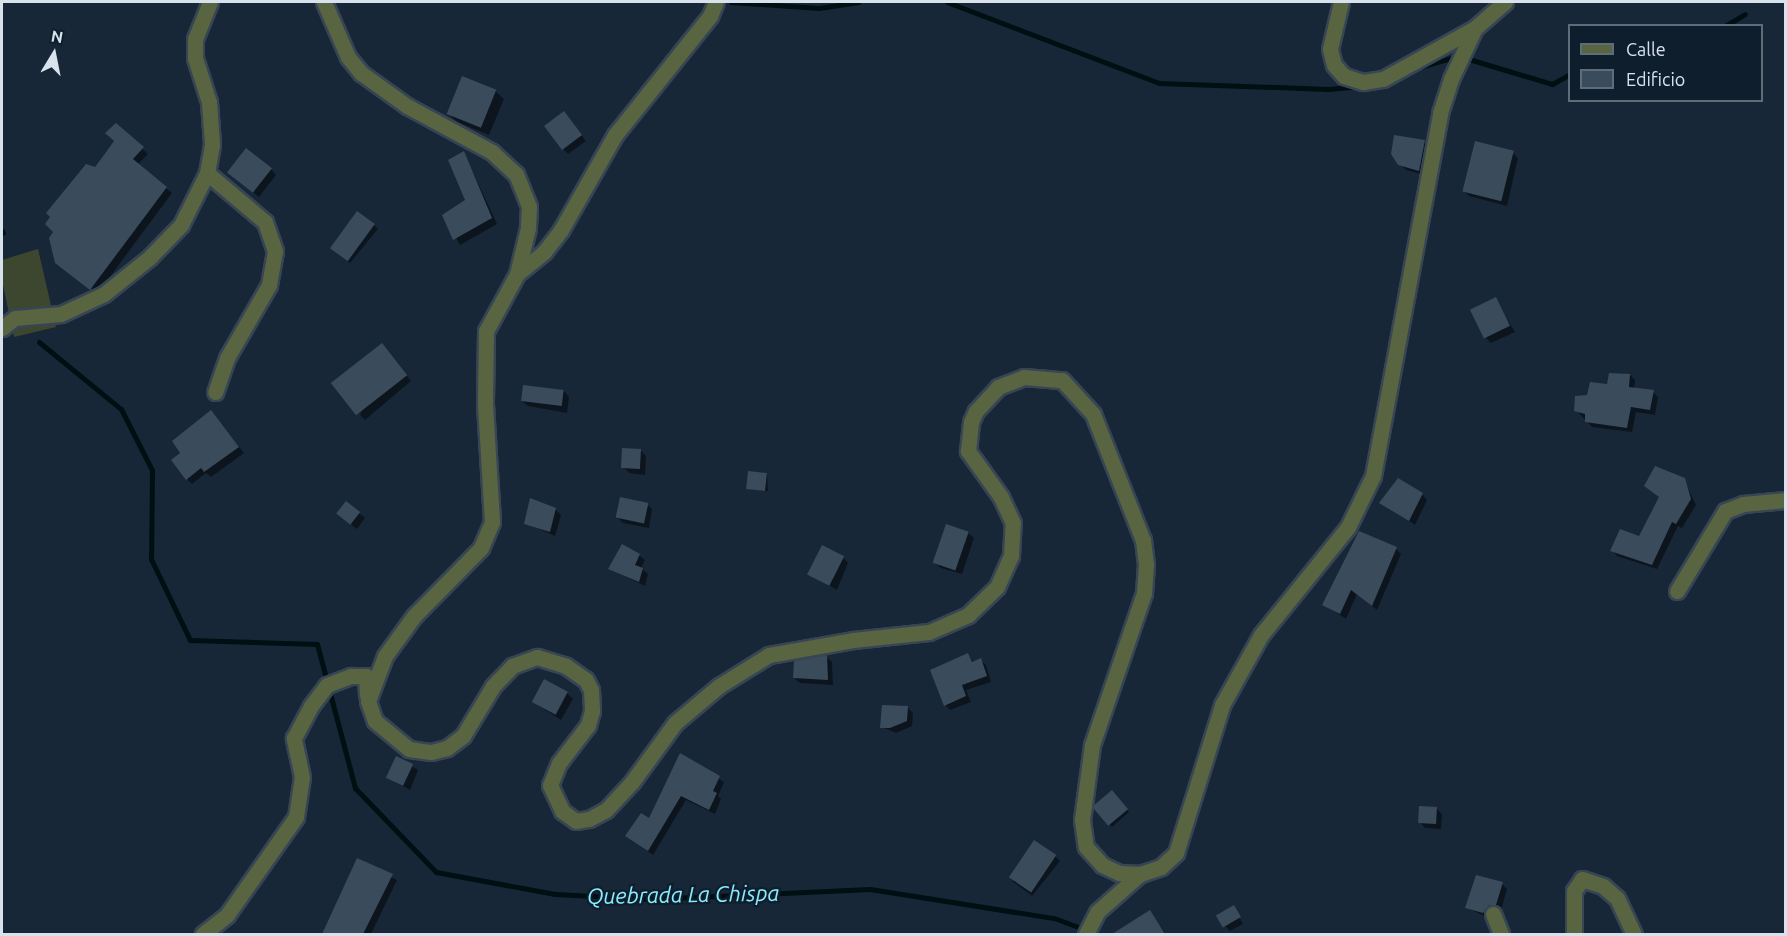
<!DOCTYPE html>
<style>
body{margin:0}
#map{position:relative;width:1787px;height:936px;overflow:hidden;background:#182737;font-family:Ubuntu,sans-serif}
div>[style]{position:absolute}
.green>*{inset:0;background:#3d4730}
.shadow>*{inset:0;background:#0007}
.stream>*{height:5px;margin:-2.5px;padding:0 2.5px;transform-origin:2.5px;border-radius:2.5px;background:#000f12}
.building>*{inset:0;background:#3a4b5c;transform-origin:0 0}
.roads{filter:drop-shadow(2px 0 #374554) drop-shadow(-2px 0 #374554) drop-shadow(0 2px #374554) drop-shadow(0 -2px #374554)}
.minor>*{height:15px;margin:-7.5px;padding:0 7.5px;transform-origin:7.5px;border-radius:7.5px;background:#596541}
span{translate:-50% -50%;white-space:nowrap;text-align:center;line-height:1.15;-webkit-text-stroke:4.5px #0e1e2d;paint-order:stroke}
.water-label{font-size:22px;color:#8aecfd;font-style:italic}
.frame{position:absolute;inset:0;border:3px solid #d8e2ed;pointer-events:none}
.legend{position:absolute;left:1568px;top:24px;width:195px;height:78px;box-sizing:border-box;background:#0e1e2d;border:2px solid #5f6c7a;margin:0;padding:8px 10px;list-style:none;font-size:18px;color:#d8e2ed}
.legend li{display:flex;align-items:center;gap:12px;height:30px}
.legend b{width:30px;border:2px solid #5f6c7a}
.north{position:absolute;left:24px;top:24px;width:60px;height:60px;-webkit-text-stroke:4px #0e1e2d;paint-order:stroke;rotate:10deg;font-size:16px;font-weight:700;line-height:24px;text-align:center;color:#d8e2ed}
.north::after{content:'';display:block;margin:auto;width:21px;height:27px;background:#d8e2ed;clip-path:polygon(50% 0,100% 100%,50% 72%,0 100%)}
</style>
<div id="map">
<div class="green">
<i style="clip-path:polygon(38px 249px,56px 327px,14px 337px,2px 280px,2px 260px)"></i>
</div>
<div class="shadow">
<i style="clip-path:polygon(495px 91px,504px 99px,489px 135px,457px 122px,449px 114px)"></i>
<i style="clip-path:polygon(569px 119px,586px 141px,568px 154px,563px 149px)"></i>
<i style="clip-path:polygon(116px 125px,148px 154px,137px 165px,172px 193px,98px 293px,62px 268px,95px 169px,116px 141px)"></i>
<i style="clip-path:polygon(1424px 141px,1429px 147px,1425px 175px,1406px 170px,1400px 164px)"></i>
<i style="clip-path:polygon(464px 153px,497px 224px,460px 245px,444px 215px,466px 200px)"></i>
<i style="clip-path:polygon(1513px 153px,1518px 158px,1507px 206px,1469px 196px,1464px 191px)"></i>
<i style="clip-path:polygon(271px 169px,276px 175px,259px 197px,235px 178px)"></i>
<i style="clip-path:polygon(374px 225px,378px 229px,350px 263px,335px 251px)"></i>
<i style="clip-path:polygon(1495px 299px,1515px 332px,1491px 343px,1486px 338px)"></i>
<i style="clip-path:polygon(387px 350px,411px 381px,365px 420px,360px 415px)"></i>
<i style="clip-path:polygon(1630px 375px,1635px 380px,1634px 389px,1653px 392px,1658px 397px,1655px 415px,1636px 412px,1632px 432px,1592px 427px,1576px 410px,1588px 396px)"></i>
<i style="clip-path:polygon(564px 391px,569px 397px,567px 413px,528px 406px,522px 401px)"></i>
<i style="clip-path:polygon(211px 412px,244px 453px,211px 477px,206px 473px,192px 484px,187px 479px,182px 453px)"></i>
<i style="clip-path:polygon(641px 451px,646px 456px,645px 475px,629px 473px,623px 467px)"></i>
<i style="clip-path:polygon(767px 474px,768px 491px,749px 488px)"></i>
<i style="clip-path:polygon(1684px 480px,1696px 505px,1682px 528px,1678px 526px,1657px 569px,1617px 556px,1612px 550px,1640px 538px,1661px 498px)"></i>
<i style="clip-path:polygon(1422px 494px,1427px 500px,1415px 525px,1381px 502px)"></i>
<i style="clip-path:polygon(346px 503px,365px 518px,357px 529px,344px 519px)"></i>
<i style="clip-path:polygon(647px 504px,652px 509px,649px 528px,623px 523px,618px 518px)"></i>
<i style="clip-path:polygon(555px 509px,561px 515px,555px 536px,526px 523px)"></i>
<i style="clip-path:polygon(968px 533px,974px 538px,962px 574px,941px 568px,935px 563px)"></i>
<i style="clip-path:polygon(1396px 549px,1401px 554px,1377px 610px,1357px 594px,1346px 619px,1323px 604px)"></i>
<i style="clip-path:polygon(639px 555px,645px 560px,641px 568px,648px 574px,645px 586px,610px 569px)"></i>
<i style="clip-path:polygon(843px 557px,848px 563px,837px 590px,811px 575px)"></i>
<i style="clip-path:polygon(968px 655px,974px 663px,980px 660px,986px 665px,991px 682px,966px 690px,971px 702px,950px 710px,945px 705px)"></i>
<i style="clip-path:polygon(826px 657px,832px 662px,833px 685px,800px 683px,794px 678px)"></i>
<i style="clip-path:polygon(567px 693px,573px 699px,561px 720px,533px 702px)"></i>
<i style="clip-path:polygon(908px 708px,913px 713px,912px 726px,896px 733px,882px 727px)"></i>
<i style="clip-path:polygon(681px 755px,724px 782px,718px 796px,721px 799px,715px 814px,686px 800px,653px 855px,627px 836px,649px 821px)"></i>
<i style="clip-path:polygon(397px 758px,418px 770px,410px 790px,389px 778px)"></i>
<i style="clip-path:polygon(1112px 792px,1129px 812px,1112px 827px,1110px 825px)"></i>
<i style="clip-path:polygon(1436px 808px,1442px 814px,1441px 829px,1425px 828px,1420px 822px)"></i>
<i style="clip-path:polygon(1055px 856px,1060px 861px,1032px 896px,1012px 881px)"></i>
<i style="clip-path:polygon(358px 860px,397px 880px,371px 934px,323px 934px)"></i>
<i style="clip-path:polygon(1502px 884px,1507px 889px,1501px 910px,1494px 910px,1489px 918px,1467px 908px)"></i>
<i style="clip-path:polygon(1234px 907px,1243px 924px,1230px 931px,1225px 926px)"></i>
<i style="clip-path:polygon(1150px 912px,1166px 934px,1121px 934px,1119px 932px)"></i>
</div>
<div class="stream">
<i style="left:731px;top:2px;width:88px;rotate:3.9deg"></i>
<i style="left:819px;top:8px;width:40px;rotate:-8.5deg"></i>
<i style="left:947px;top:2px;width:227px;rotate:20.9deg"></i>
<i style="left:1159px;top:83px;width:169px;rotate:2deg"></i>
<i style="left:1328px;top:89px;width:32px;rotate:-5deg"></i>
<i style="left:1725px;top:26px;width:23px;rotate:-31deg"></i>
<i style="left:1472px;top:60px;width:84px;rotate:16.7deg"></i>
<i style="left:1552px;top:84px;width:21px;rotate:-29deg"></i>
<i style="left:1416px;top:68px;width:37px;rotate:-16deg"></i>
<i style="left:2px;top:231px;width:2px;rotate:63deg"></i>
<i style="left:39px;top:342px;width:106px;rotate:39.3deg"></i>
<i style="left:121px;top:409px;width:68px;rotate:63.1deg"></i>
<i style="left:152px;top:470px;width:89px;rotate:90.6deg"></i>
<i style="left:151px;top:559px;width:90px;rotate:64.3deg"></i>
<i style="left:190px;top:640px;width:127px;rotate:1.8deg"></i>
<i style="left:317px;top:644px;width:149px;rotate:75.2deg"></i>
<i style="left:355px;top:788px;width:117px;rotate:46deg"></i>
<i style="left:436px;top:872px;width:121px;rotate:10.5deg"></i>
<i style="left:555px;top:894px;width:95px;rotate:3deg"></i>
<i style="left:650px;top:899px;width:220px;rotate:-2.6deg"></i>
<i style="left:870px;top:889px;width:186px;rotate:9deg"></i>
<i style="left:1054px;top:918px;width:46px;rotate:20.4deg"></i>
</div>
<div class="building">
<i style="left:462px;top:76px;width:37px;height:41px;rotate:22deg"></i>
<i style="left:564px;top:111px;width:30px;height:25px;rotate:53deg"></i>
<i style="clip-path:polygon(116px 123px,144px 147px,133px 159px,167px 187px,90px 290px,55px 263px,49px 238px,53px 232px,45px 224px,50px 217px,46px 213px,86px 164px,95px 167px,104px 155px,114px 141px,105px 133px)"></i>
<i style="clip-path:polygon(1394px 135px,1425px 140px,1419px 171px,1398px 165px,1391px 154px)"></i>
<i style="left:1475px;top:141px;width:40px;height:52px;rotate:14deg"></i>
<i style="left:246px;top:148px;width:33px;height:31px;rotate:38deg"></i>
<i style="clip-path:polygon(464px 151px,492px 218px,453px 240px,442px 215px,465px 200px,448px 160px)"></i>
<i style="left:357px;top:211px;width:22px;height:46px;rotate:36deg"></i>
<i style="left:1496px;top:297px;width:32px;height:29px;rotate:64deg"></i>
<i style="left:382px;top:343px;width:41px;height:65px;rotate:52deg"></i>
<i style="clip-path:polygon(1609px 373px,1630px 374px,1629px 387px,1654px 390px,1650px 410px,1631px 407px,1627px 428px,1585px 422px,1585px 414px,1574px 411px,1575px 396px,1587px 395px,1590px 382px,1607px 384px)"></i>
<i style="left:523px;top:385px;width:41px;height:16px;rotate:7deg"></i>
<i style="clip-path:polygon(211px 410px,239px 447px,204px 472px,201px 468px,186px 480px,171px 460px,180px 453px,172px 441px)"></i>
<i style="left:622px;top:448px;width:19px;height:20px;rotate:3deg"></i>
<i style="clip-path:polygon(1655px 466px,1685px 478px,1691px 499px,1676px 524px,1672px 522px,1652px 565px,1610px 551px,1620px 529px,1639px 536px,1659px 497px,1644px 486px)"></i>
<i style="left:748px;top:471px;width:19px;height:18px;rotate:6deg"></i>
<i style="clip-path:polygon(1398px 478px,1423px 493px,1409px 521px,1379px 503px)"></i>
<i style="left:620px;top:497px;width:29px;height:21px;rotate:12deg"></i>
<i style="clip-path:polygon(530px 498px,556px 508px,550px 532px,524px 524px)"></i>
<i style="left:346px;top:501px;width:18px;height:16px;rotate:38deg"></i>
<i style="left:946px;top:524px;width:24px;height:41px;rotate:19deg"></i>
<i style="clip-path:polygon(1359px 531px,1397px 547px,1372px 606px,1351px 590px,1340px 614px,1322px 605px)"></i>
<i style="clip-path:polygon(622px 544px,640px 554px,635px 565px,643px 568px,639px 582px,608px 569px)"></i>
<i style="left:822px;top:545px;width:25px;height:33px;rotate:27deg"></i>
<i style="clip-path:polygon(968px 653px,972px 662px,981px 658px,987px 676px,962px 685px,966px 696px,944px 706px,930px 670px)"></i>
<i style="clip-path:polygon(827px 655px,828px 680px,793px 678px,794px 661px)"></i>
<i style="left:544px;top:679px;width:27px;height:26px;rotate:28deg"></i>
<i style="clip-path:polygon(882px 705px,908px 706px,907px 721px,890px 728px,880px 728px)"></i>
<i style="clip-path:polygon(680px 753px,720px 776px,713px 791px,717px 793px,709px 810px,681px 796px,648px 851px,625px 836px,641px 813px,649px 818px)"></i>
<i style="left:396px;top:756px;width:19px;height:24px;rotate:25deg"></i>
<i style="left:1112px;top:790px;width:25px;height:26px;rotate:50deg"></i>
<i style="left:1419px;top:806px;width:18px;height:17px;rotate:3deg"></i>
<i style="left:1034px;top:840px;width:27px;height:45px;rotate:34deg"></i>
<i style="clip-path:polygon(357px 858px,393px 874px,363px 934px,322px 934px)"></i>
<i style="clip-path:polygon(1476px 875px,1503px 882px,1496px 905px,1489px 905px,1483px 913px,1465px 908px)"></i>
<i style="left:1234px;top:905px;width:14px;height:21px;rotate:60deg"></i>
<i style="clip-path:polygon(1150px 910px,1165px 934px,1112px 934px)"></i>
</div>
<div class="roads">
<div class="minor">
<i style="left:324px;top:2px;width:60px;rotate:66.4deg"></i>
<i style="left:348px;top:57px;width:21px;rotate:51deg"></i>
<i style="left:361px;top:73px;width:57px;rotate:35.7deg"></i>
<i style="left:407px;top:106px;width:97px;rotate:28.4deg"></i>
<i style="left:492px;top:152px;width:33px;rotate:43deg"></i>
<i style="left:516px;top:174px;width:35px;rotate:68deg"></i>
<i style="left:529px;top:207px;width:21px;rotate:93deg"></i>
<i style="left:528px;top:228px;width:47px;rotate:103.4deg"></i>
<i style="left:517px;top:274px;width:65px;rotate:118.5deg"></i>
<i style="left:486px;top:331px;width:73px;rotate:90.8deg"></i>
<i style="left:485px;top:404px;width:118px;rotate:86.6deg"></i>
<i style="left:492px;top:522px;width:28px;rotate:113deg"></i>
<i style="left:481px;top:548px;width:95px;rotate:134.6deg"></i>
<i style="left:414px;top:616px;width:49px;rotate:125.9deg"></i>
<i style="left:385px;top:656px;width:48px;rotate:110.7deg"></i>
<i style="left:368px;top:701px;width:21px;rotate:71deg"></i>
<i style="left:375px;top:721px;width:44px;rotate:39.5deg"></i>
<i style="left:409px;top:749px;width:22px;rotate:8deg"></i>
<i style="left:431px;top:752px;width:16px;rotate:-14deg"></i>
<i style="left:447px;top:748px;width:20px;rotate:-37deg"></i>
<i style="left:463px;top:736px;width:58px;rotate:-59deg"></i>
<i style="left:493px;top:686px;width:28px;rotate:-46deg"></i>
<i style="left:512px;top:666px;width:27px;rotate:-20deg"></i>
<i style="left:537px;top:657px;width:30px;rotate:17deg"></i>
<i style="left:566px;top:666px;width:24px;rotate:35deg"></i>
<i style="left:586px;top:680px;width:11px;rotate:63deg"></i>
<i style="left:591px;top:690px;width:21px;rotate:87deg"></i>
<i style="left:592px;top:711px;width:15px;rotate:106deg"></i>
<i style="left:588px;top:725px;width:48px;rotate:127.3deg"></i>
<i style="left:559px;top:763px;width:24px;rotate:112deg"></i>
<i style="left:550px;top:785px;width:29px;rotate:65deg"></i>
<i style="left:562px;top:811px;width:17px;rotate:36deg"></i>
<i style="left:576px;top:821px;width:13px;rotate:-9deg"></i>
<i style="left:589px;top:819px;width:19px;rotate:-28deg"></i>
<i style="left:606px;top:810px;width:38px;rotate:-47deg"></i>
<i style="left:632px;top:782px;width:73px;rotate:-53.9deg"></i>
<i style="left:675px;top:723px;width:57px;rotate:-40.1deg"></i>
<i style="left:719px;top:686px;width:59px;rotate:-31.8deg"></i>
<i style="left:769px;top:655px;width:85px;rotate:-10.1deg"></i>
<i style="left:853px;top:640px;width:76px;rotate:-6deg"></i>
<i style="left:929px;top:632px;width:43px;rotate:-23.6deg"></i>
<i style="left:968px;top:615px;width:40px;rotate:-44deg"></i>
<i style="left:997px;top:587px;width:34px;rotate:-66deg"></i>
<i style="left:1011px;top:556px;width:33px;rotate:-87deg"></i>
<i style="left:1013px;top:523px;width:29px;rotate:-115deg"></i>
<i style="left:1001px;top:497px;width:57px;rotate:-125.7deg"></i>
<i style="left:968px;top:451px;width:29px;rotate:-84deg"></i>
<i style="left:971px;top:422px;width:12px;rotate:-66deg"></i>
<i style="left:976px;top:411px;width:33px;rotate:-47deg"></i>
<i style="left:998px;top:387px;width:28px;rotate:-21deg"></i>
<i style="left:1024px;top:377px;width:38px;rotate:5deg"></i>
<i style="left:1062px;top:380px;width:46px;rotate:47.6deg"></i>
<i style="left:1093px;top:414px;width:136px;rotate:68.4deg"></i>
<i style="left:1143px;top:540px;width:24px;rotate:83deg"></i>
<i style="left:1146px;top:564px;width:29px;rotate:94deg"></i>
<i style="left:1144px;top:593px;width:161px;rotate:108.9deg"></i>
<i style="left:1092px;top:745px;width:76px;rotate:97.6deg"></i>
<i style="left:1082px;top:820px;width:27px;rotate:82deg"></i>
<i style="left:1086px;top:847px;width:24px;rotate:48deg"></i>
<i style="left:1102px;top:865px;width:19px;rotate:25deg"></i>
<i style="left:1119px;top:873px;width:21px;rotate:3deg"></i>
<i style="left:1140px;top:874px;width:22px;rotate:-18deg"></i>
<i style="left:1161px;top:867px;width:21px;rotate:-43deg"></i>
<i style="left:1176px;top:853px;width:155px;rotate:-72.7deg"></i>
<i style="left:1222px;top:705px;width:80px;rotate:-60.9deg"></i>
<i style="left:1261px;top:635px;width:139px;rotate:-51.1deg"></i>
<i style="left:1348px;top:527px;width:57px;rotate:-63.9deg"></i>
<i style="left:1373px;top:476px;width:369px;rotate:-79.5deg"></i>
<i style="left:1440px;top:113px;width:36px;rotate:-72deg"></i>
<i style="left:1451px;top:79px;width:56px;rotate:-64.8deg"></i>
<i style="left:1475px;top:28px;width:40px;rotate:-41deg"></i>
<i style="left:1341px;top:2px;width:48px;rotate:103.2deg"></i>
<i style="left:1330px;top:49px;width:16px;rotate:76deg"></i>
<i style="left:1334px;top:65px;width:15px;rotate:48deg"></i>
<i style="left:1344px;top:76px;width:20px;rotate:18deg"></i>
<i style="left:1363px;top:82px;width:20px;rotate:-9deg"></i>
<i style="left:1383px;top:79px;width:105px;rotate:-29deg"></i>
<i style="left:207px;top:173px;width:76px;rotate:40.2deg"></i>
<i style="left:265px;top:222px;width:31px;rotate:71deg"></i>
<i style="left:275px;top:251px;width:35px;rotate:100deg"></i>
<i style="left:269px;top:285px;width:84px;rotate:119.9deg"></i>
<i style="left:227px;top:358px;width:36px;rotate:109deg"></i>
<i style="left:517px;top:274px;width:35px;rotate:-39deg"></i>
<i style="left:544px;top:252px;width:28px;rotate:-52deg"></i>
<i style="left:561px;top:230px;width:109px;rotate:-60.4deg"></i>
<i style="left:615px;top:135px;width:152px;rotate:-51.4deg"></i>
<i style="left:710px;top:16px;width:15px;rotate:-67deg"></i>
<i style="left:2px;top:328px;width:16px;rotate:-38deg"></i>
<i style="left:15px;top:318px;width:46px;rotate:-5deg"></i>
<i style="left:61px;top:314px;width:47px;rotate:-24.9deg"></i>
<i style="left:104px;top:294px;width:59px;rotate:-38.8deg"></i>
<i style="left:150px;top:257px;width:45px;rotate:-45.9deg"></i>
<i style="left:181px;top:225px;width:58px;rotate:-63.4deg"></i>
<i style="left:207px;top:173px;width:29px;rotate:-80deg"></i>
<i style="left:212px;top:144px;width:42px;rotate:-94.1deg"></i>
<i style="left:209px;top:102px;width:46px;rotate:-107.7deg"></i>
<i style="left:195px;top:58px;width:19px;rotate:-90deg"></i>
<i style="left:195px;top:39px;width:40px;rotate:-68deg"></i>
<i style="left:1677px;top:591px;width:93px;rotate:-59deg"></i>
<i style="left:1725px;top:511px;width:19px;rotate:-21deg"></i>
<i style="left:1743px;top:504px;width:43px;rotate:-5.3deg"></i>
<i style="left:1493px;top:914px;width:22px;rotate:68deg"></i>
<i style="left:203px;top:934px;width:31px;rotate:-38deg"></i>
<i style="left:227px;top:915px;width:120px;rotate:-54.9deg"></i>
<i style="left:296px;top:817px;width:40px;rotate:-81.5deg"></i>
<i style="left:302px;top:777px;width:40px;rotate:-102deg"></i>
<i style="left:294px;top:738px;width:36px;rotate:-62deg"></i>
<i style="left:311px;top:706px;width:26px;rotate:-53deg"></i>
<i style="left:327px;top:685px;width:26px;rotate:-21deg"></i>
<i style="left:351px;top:676px;width:15px"></i>
<i style="left:366px;top:676px;width:19px;rotate:87deg"></i>
<i style="left:1086px;top:934px;width:25px;rotate:-63deg"></i>
<i style="left:1097px;top:912px;width:57px;rotate:-41.5deg"></i>
<i style="left:1574px;top:934px;width:43px;rotate:-90deg"></i>
<i style="left:1574px;top:891px;width:14px;rotate:-56deg"></i>
<i style="left:1582px;top:879px;width:22px;rotate:18deg"></i>
<i style="left:1603px;top:886px;width:18px;rotate:41deg"></i>
<i style="left:1617px;top:898px;width:40px;rotate:65deg"></i>
</div>
</div>
<div class="water-label">
<span style="left:683px;top:894px;rotate:-1deg">Quebrada La Chispa</span>
</div>
<div class="frame"></div>
<ul class="legend">
<li><b style="height:8px;background:#596541"></b>Calle</li>
<li><b style="height:16px;background:#3a4b5c"></b>Edificio</li>
</ul>
<div class="north">N</div>
</div>
